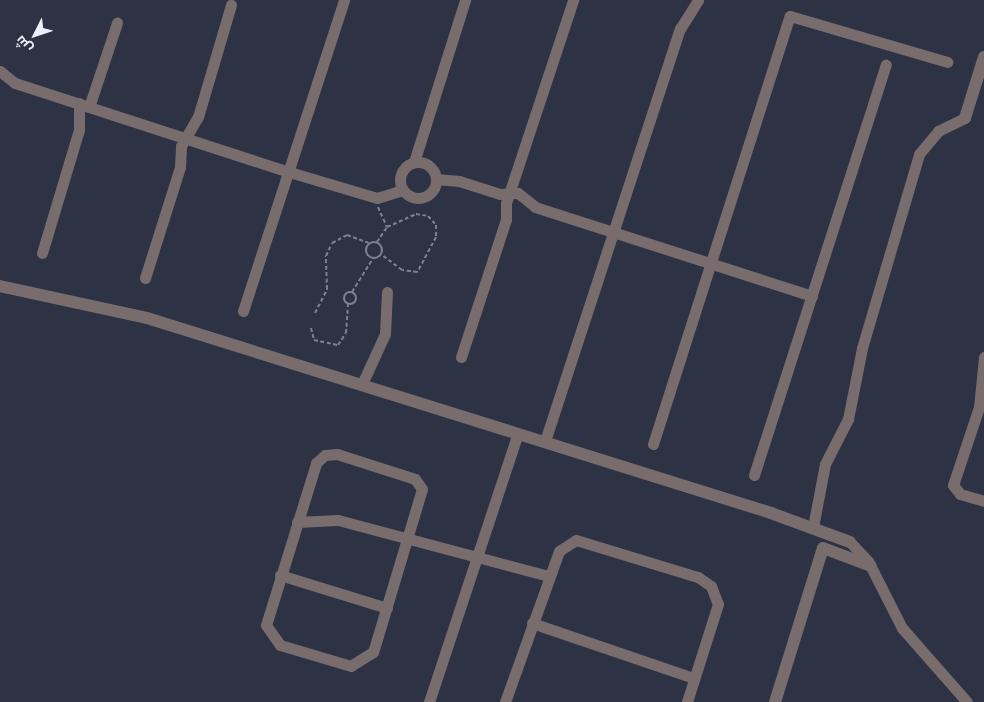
<!DOCTYPE html>
<meta charset="utf-8">
<style>
body{margin:0}
#map{position:relative;width:984px;height:702px;overflow:hidden;background:#2d3344;font-family:"Golos Text",Cairo,sans-serif}
div>[style]{position:absolute}
.path>*{height:2px;margin-top:-1px;transform-origin:0;background:repeating-linear-gradient(90deg,#7d8290 0 4px,transparent 0 6.5px)}
.path>.ring{margin:-1px;padding:0;box-sizing:content-box;background:none;border:2px solid #7d8290;border-radius:50%}
.minor>*{height:11px;margin:-5.5px;padding:0 5.5px;transform-origin:5.5px;border-radius:5.5px;background:#786d6c}
.minor>.ring{margin:-5.5px;padding:0;box-sizing:content-box;background:none;border:11px solid #786d6c;border-radius:50%}
.tertiary>*{height:12px;margin:-6px;padding:0 6px;transform-origin:6px;border-radius:6px;background:#786d6c}
span{translate:-50% -50%;white-space:nowrap;text-align:center;line-height:1.15;-webkit-text-stroke:4px #2d3344;paint-order:stroke}
.north{position:absolute;left:10px;top:10px;width:50px;height:50px;-webkit-text-stroke:4px #2d3344;paint-order:stroke;rotate:229deg;font-size:14px;font-weight:700;line-height:20px;text-align:center;color:#ecf0fb}
.north::after{content:'';display:block;margin:auto;width:18px;height:22px;background:#ecf0fb;clip-path:polygon(50% 0,100% 100%,50% 72%,0 100%)}
</style>
<div id="map">
<div class="path">
<i style="left:378px;top:207px;width:22px;rotate:66deg"></i>
<i style="left:377px;top:242px;width:18px;rotate:-56deg"></i>
<i style="left:387px;top:227px;width:32px;rotate:-24deg"></i>
<i style="left:416px;top:214px;width:12px;rotate:9deg"></i>
<i style="left:428px;top:216px;width:12px;rotate:48deg"></i>
<i style="left:436px;top:225px;width:12px;rotate:90deg"></i>
<i style="left:436px;top:237px;width:40px;rotate:118deg"></i>
<i style="left:417px;top:272px;width:15px;rotate:-172deg"></i>
<i style="left:402px;top:270px;width:26px;rotate:-143deg"></i>
<i class="ring" style="left:366px;top:242px;width:14px;height:14px"></i>
<i class="ring" style="left:344px;top:292px;width:10px;height:10px"></i>
<i style="left:352px;top:292px;width:40px;rotate:-58deg"></i>
<i style="left:315px;top:313px;width:27px;rotate:-63deg"></i>
<i style="left:327px;top:289px;width:33px;rotate:-92deg"></i>
<i style="left:326px;top:256px;width:14px;rotate:-65deg"></i>
<i style="left:332px;top:243px;width:17px;rotate:-28deg"></i>
<i style="left:347px;top:235px;width:23px;rotate:20deg"></i>
<i style="left:311px;top:328px;width:12px;rotate:76deg"></i>
<i style="left:314px;top:340px;width:25px;rotate:12deg"></i>
<i style="left:338px;top:345px;width:14px;rotate:-56deg"></i>
<i style="left:346px;top:333px;width:29px;rotate:-86deg"></i>
</div>
<div class="minor">
<i style="left:0;top:71px;width:19px;rotate:39deg"></i>
<i style="left:15px;top:83px;width:285px;rotate:18deg"></i>
<i style="left:286px;top:171px;width:95px;rotate:16.5deg"></i>
<i style="left:377px;top:198px;width:27px;rotate:-17deg"></i>
<i style="left:89px;top:107px;width:89px;rotate:-71.6deg"></i>
<i class="ring" style="left:400px;top:162px;width:25px;height:25px"></i>
<i style="left:414px;top:162px;width:170px;rotate:-72.5deg"></i>
<i style="left:436px;top:179px;width:23px;rotate:5deg"></i>
<i style="left:459px;top:181px;width:43px;rotate:17.6deg"></i>
<i style="left:500px;top:194px;width:18px;rotate:-3deg"></i>
<i style="left:518px;top:193px;width:22px;rotate:39deg"></i>
<i style="left:535px;top:207px;width:291px;rotate:17.8deg"></i>
<i style="left:42px;top:253px;width:128px;rotate:-73.3deg"></i>
<i style="left:79px;top:130px;width:27px;rotate:-90deg"></i>
<i style="left:145px;top:278px;width:116px;rotate:-72.5deg"></i>
<i style="left:180px;top:167px;width:21px;rotate:-87deg"></i>
<i style="left:181px;top:146px;width:34px;rotate:-60deg"></i>
<i style="left:198px;top:117px;width:117px;rotate:-73.6deg"></i>
<i style="left:243px;top:311px;width:327px;rotate:-72deg"></i>
<i style="left:461px;top:357px;width:145px;rotate:-71.9deg"></i>
<i style="left:506px;top:219px;width:16px;rotate:-90deg"></i>
<i style="left:506px;top:203px;width:214px;rotate:-71.7deg"></i>
<i style="left:984px;top:357px;width:50px;rotate:95.7deg"></i>
<i style="left:979px;top:407px;width:82px;rotate:108.4deg"></i>
<i style="left:953px;top:485px;width:11px;rotate:52deg"></i>
<i style="left:960px;top:494px;width:25px;rotate:16deg"></i>
<i style="left:362px;top:384px;width:55px;rotate:-65.3deg"></i>
<i style="left:385px;top:334px;width:42px;rotate:-87.3deg"></i>
<i style="left:545px;top:441px;width:434px;rotate:-71.9deg"></i>
<i style="left:680px;top:29px;width:34px;rotate:-58deg"></i>
<i style="left:653px;top:444px;width:449px;rotate:-72.3deg"></i>
<i style="left:790px;top:16px;width:164px;rotate:16.3deg"></i>
<i style="left:337px;top:454px;width:82px;rotate:17.8deg"></i>
<i style="left:415px;top:479px;width:12px;rotate:55deg"></i>
<i style="left:422px;top:489px;width:170px;rotate:106.7deg"></i>
<i style="left:373px;top:652px;width:26px;rotate:148deg"></i>
<i style="left:351px;top:666px;width:74px;rotate:-163.5deg"></i>
<i style="left:280px;top:645px;width:24px;rotate:-125deg"></i>
<i style="left:266px;top:625px;width:170px;rotate:-72.8deg"></i>
<i style="left:316px;top:463px;width:12px;rotate:-42deg"></i>
<i style="left:325px;top:455px;width:12px;rotate:-5deg"></i>
<i style="left:754px;top:475px;width:431px;rotate:-72.2deg"></i>
<i style="left:297px;top:522px;width:41px;rotate:-2.8deg"></i>
<i style="left:338px;top:520px;width:218px;rotate:14.9deg"></i>
<i style="left:813px;top:527px;width:64px;rotate:-79.2deg"></i>
<i style="left:825px;top:464px;width:51px;rotate:-62.9deg"></i>
<i style="left:848px;top:419px;width:72px;rotate:-78.8deg"></i>
<i style="left:862px;top:348px;width:202px;rotate:-73.6deg"></i>
<i style="left:919px;top:154px;width:30px;rotate:-50deg"></i>
<i style="left:938px;top:131px;width:30px;rotate:-26deg"></i>
<i style="left:850px;top:542px;width:26px;rotate:47deg"></i>
<i style="left:868px;top:561px;width:75px;rotate:63.1deg"></i>
<i style="left:902px;top:628px;width:98px;rotate:48.7deg"></i>
<i style="left:280px;top:575px;width:112px;rotate:17.1deg"></i>
<i style="left:532px;top:623px;width:171px;rotate:18.8deg"></i>
<i style="left:429px;top:702px;width:283px;rotate:-71.7deg"></i>
<i style="left:505px;top:702px;width:160px;rotate:-70.3deg"></i>
<i style="left:559px;top:551px;width:20px;rotate:-33deg"></i>
<i style="left:576px;top:540px;width:127px;rotate:16.9deg"></i>
<i style="left:698px;top:577px;width:16px;rotate:35deg"></i>
<i style="left:711px;top:586px;width:19px;rotate:69deg"></i>
<i style="left:718px;top:604px;width:103px;rotate:107.6deg"></i>
</div>
<div class="tertiary">
<i style="left:965px;top:118px;width:64px;rotate:-72.7deg"></i>
<i style="left:0;top:286px;width:150px;rotate:12.3deg"></i>
<i style="left:147px;top:318px;width:654px;rotate:17.35deg"></i>
<i style="left:771px;top:513px;width:84px;rotate:20.2deg"></i>
<i style="left:775px;top:702px;width:161px;rotate:-72.7deg"></i>
<i style="left:823px;top:548px;width:51px;rotate:20.6deg"></i>
</div>
<div class="north">ش</div>
</div>
